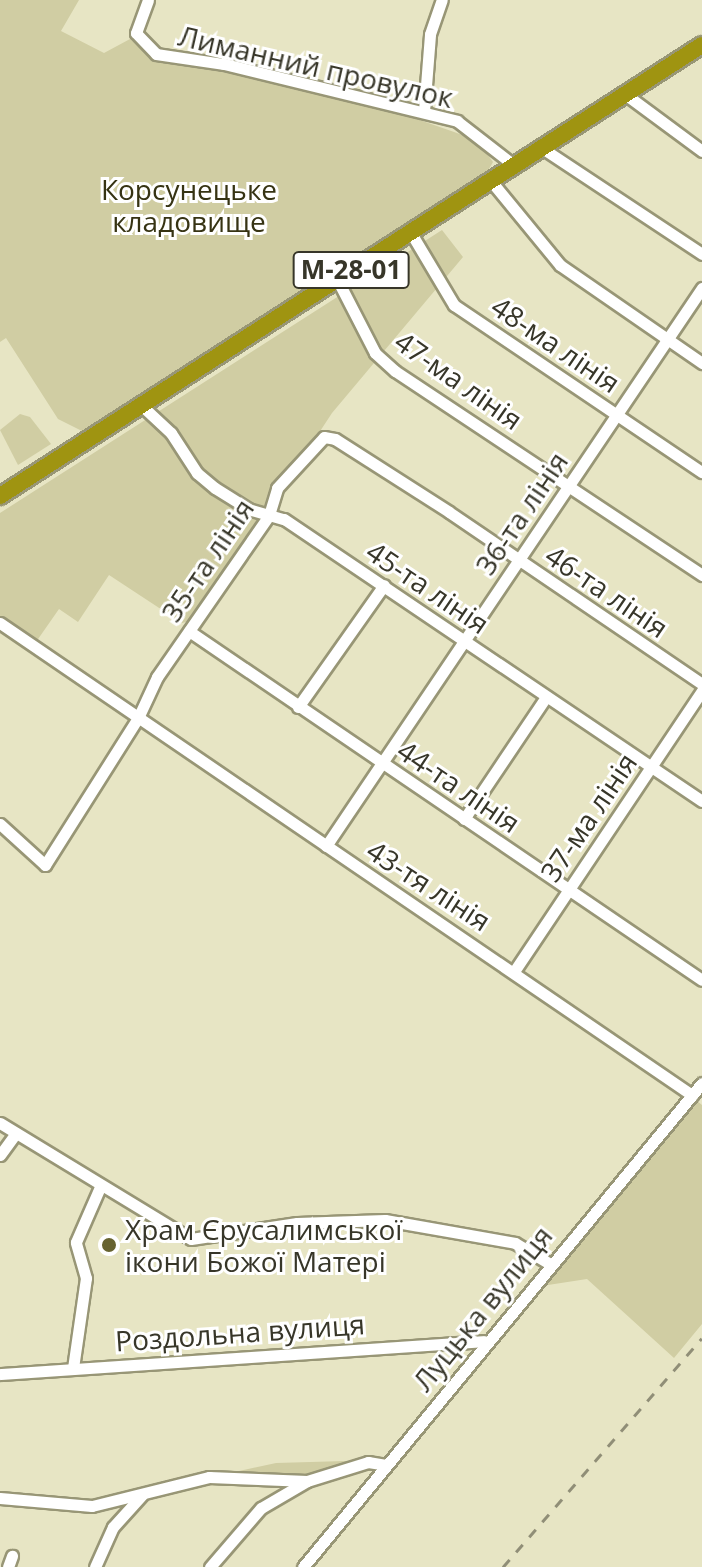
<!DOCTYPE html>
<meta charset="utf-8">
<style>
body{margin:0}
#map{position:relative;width:702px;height:1567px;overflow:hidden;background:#e7e5c4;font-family:"Open Sans",sans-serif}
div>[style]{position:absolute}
.green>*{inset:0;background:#d0cda3}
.roads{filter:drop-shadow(2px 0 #989676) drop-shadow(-2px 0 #989676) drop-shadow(0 2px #989676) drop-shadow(0 -2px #989676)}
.minor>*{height:11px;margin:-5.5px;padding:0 5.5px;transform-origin:5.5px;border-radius:5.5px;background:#fff}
.highway>*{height:16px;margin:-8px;padding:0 8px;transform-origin:8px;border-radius:8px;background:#9f9411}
.rail>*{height:3px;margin-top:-1.5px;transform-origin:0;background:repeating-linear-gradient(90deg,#908e77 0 10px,transparent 0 20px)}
.dots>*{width:22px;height:22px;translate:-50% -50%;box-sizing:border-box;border:4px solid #fff;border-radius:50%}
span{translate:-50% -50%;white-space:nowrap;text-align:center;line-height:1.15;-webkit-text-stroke:6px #fff;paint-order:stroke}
.shield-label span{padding:2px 6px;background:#fff;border:2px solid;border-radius:6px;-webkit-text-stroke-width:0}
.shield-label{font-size:26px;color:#373629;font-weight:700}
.street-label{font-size:28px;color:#373629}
.park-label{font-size:28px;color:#363313}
.poi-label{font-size:28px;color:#373629}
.left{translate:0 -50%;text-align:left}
</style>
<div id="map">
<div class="green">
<i style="clip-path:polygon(0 0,79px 0,61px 31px,104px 53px,130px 39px,156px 59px,213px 66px,391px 110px,477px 140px,493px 162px,484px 178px,84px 432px,58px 419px,6px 338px,0 342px)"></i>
<i style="clip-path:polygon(442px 230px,463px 257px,332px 413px,197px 619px,182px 623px,109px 575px,78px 622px,59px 609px,36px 642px,0 616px,0 513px)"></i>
<i style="clip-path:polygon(20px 414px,30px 417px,51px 444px,18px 465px,0 430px)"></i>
<i style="clip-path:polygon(697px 1101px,702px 1105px,702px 1324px,674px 1358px,587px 1279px,535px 1287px)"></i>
<i style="clip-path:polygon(276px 1463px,345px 1461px,360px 1463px,308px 1478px,221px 1475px)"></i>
</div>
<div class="roads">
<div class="minor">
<i style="left:148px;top:0;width:35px;rotate:110deg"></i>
<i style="left:136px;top:33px;width:29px;rotate:46deg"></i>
<i style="left:156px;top:54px;width:69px;rotate:8.4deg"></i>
<i style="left:224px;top:64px;width:240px;rotate:13.7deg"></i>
<i style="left:457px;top:121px;width:73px;rotate:37.8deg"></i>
<i style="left:625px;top:94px;width:96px;rotate:36.5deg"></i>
<i style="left:424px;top:111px;width:77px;rotate:-85.5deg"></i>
<i style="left:430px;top:34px;width:36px;rotate:-71deg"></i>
<i style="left:542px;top:148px;width:192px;rotate:33.5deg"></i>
<i style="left:491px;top:181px;width:109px;rotate:50.6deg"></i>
<i style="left:560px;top:265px;width:173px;rotate:34.6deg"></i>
<i style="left:411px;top:233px;width:84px;rotate:59.2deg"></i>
<i style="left:454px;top:305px;width:299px;rotate:34deg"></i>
<i style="left:337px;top:279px;width:83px;rotate:62.8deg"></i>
<i style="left:375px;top:353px;width:27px;rotate:42deg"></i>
<i style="left:395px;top:371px;width:369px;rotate:33.6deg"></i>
<i style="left:141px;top:405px;width:41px;rotate:43deg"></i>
<i style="left:171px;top:433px;width:48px;rotate:57deg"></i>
<i style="left:197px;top:473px;width:23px;rotate:40deg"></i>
<i style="left:215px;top:488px;width:39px;rotate:32deg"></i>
<i style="left:248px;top:509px;width:37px;rotate:16deg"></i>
<i style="left:284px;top:519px;width:504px;rotate:34.01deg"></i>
<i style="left:0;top:623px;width:838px;rotate:34.3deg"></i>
<i style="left:189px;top:631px;width:620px;rotate:34.23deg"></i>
<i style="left:298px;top:707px;width:149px;rotate:-54.8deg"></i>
<i style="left:464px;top:819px;width:147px;rotate:-56.1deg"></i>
<i style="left:0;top:824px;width:61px;rotate:42.3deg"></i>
<i style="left:45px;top:865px;width:174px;rotate:-57.7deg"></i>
<i style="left:138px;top:718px;width:45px;rotate:-65.1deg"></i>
<i style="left:157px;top:677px;width:197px;rotate:-55.3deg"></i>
<i style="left:269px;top:515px;width:28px;rotate:-73deg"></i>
<i style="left:277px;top:488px;width:69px;rotate:-47.3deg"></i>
<i style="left:324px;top:437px;width:11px;rotate:10deg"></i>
<i style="left:335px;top:439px;width:135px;rotate:32.6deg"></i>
<i style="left:449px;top:512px;width:306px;rotate:34.2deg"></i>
<i style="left:326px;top:846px;width:673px;rotate:-56.03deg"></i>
<i style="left:515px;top:970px;width:336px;rotate:-56.2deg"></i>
<i style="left:0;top:1123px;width:223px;rotate:31.3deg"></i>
<i style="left:191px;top:1239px;width:107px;rotate:-8.6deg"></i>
<i style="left:297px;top:1223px;width:88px;rotate:-2deg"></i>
<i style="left:385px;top:1220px;width:132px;rotate:10deg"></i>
<i style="left:515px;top:1243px;width:39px;rotate:31deg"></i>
<i style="left:0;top:1155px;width:27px;rotate:-54deg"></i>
<i style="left:73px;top:1368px;width:91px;rotate:-81.8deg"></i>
<i style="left:86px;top:1278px;width:37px;rotate:-106deg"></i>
<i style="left:76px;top:1242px;width:60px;rotate:-66.4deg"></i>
<i style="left:0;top:1374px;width:485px;rotate:-3.9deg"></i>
<i style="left:0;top:1498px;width:92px;rotate:5deg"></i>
<i style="left:92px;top:1506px;width:121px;rotate:-13.9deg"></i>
<i style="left:209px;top:1477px;width:98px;rotate:2.3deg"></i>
<i style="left:307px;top:1481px;width:64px;rotate:-17.3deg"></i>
<i style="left:368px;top:1462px;width:18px;rotate:9deg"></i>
<i style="left:8px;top:1567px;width:12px;rotate:-70deg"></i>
<i style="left:95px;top:1567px;width:44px;rotate:-65.8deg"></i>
<i style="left:113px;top:1527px;width:43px;rotate:-47.8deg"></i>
<i style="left:210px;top:1567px;width:78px;rotate:-49.2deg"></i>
<i style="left:261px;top:1508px;width:53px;rotate:-30.4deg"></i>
<i style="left:303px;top:1567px;width:627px;rotate:-50.5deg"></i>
</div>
<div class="highway">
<i style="left:0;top:496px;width:834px;rotate:-32.72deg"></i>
</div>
</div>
<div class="rail">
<i style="left:503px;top:1567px;width:303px;rotate:-49deg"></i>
</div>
<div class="dots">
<i style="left:109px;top:1245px;background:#676330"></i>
</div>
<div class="shield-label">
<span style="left:351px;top:270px">М-28-01</span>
</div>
<div class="street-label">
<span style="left:316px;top:66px;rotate:13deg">Лиманний провулок</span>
<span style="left:556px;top:344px;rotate:34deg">48-ма лінія</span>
<span style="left:459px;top:380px;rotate:35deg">47-ма лінія</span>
<span style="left:521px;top:513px;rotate:-56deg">36-та лінія</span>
<span style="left:207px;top:560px;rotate:-56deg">35-та лінія</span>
<span style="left:428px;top:587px;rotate:34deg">45-та лінія</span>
<span style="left:607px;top:591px;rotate:34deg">46-та лінія</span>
<span style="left:459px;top:786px;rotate:34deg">44-та лінія</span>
<span style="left:588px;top:817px;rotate:-56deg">37-ма лінія</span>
<span style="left:429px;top:885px;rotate:33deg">43-тя лінія</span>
<span style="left:482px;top:1308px;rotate:-51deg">Луцька вулиця</span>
<span style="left:240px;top:1332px;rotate:-4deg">Роздольна вулиця</span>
</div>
<div class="park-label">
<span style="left:189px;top:205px">Корсунецьке<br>кладовище</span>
</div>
<div class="poi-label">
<span class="left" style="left:125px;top:1245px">Храм Єрусалимської<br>ікони Божої Матері</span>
</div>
</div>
